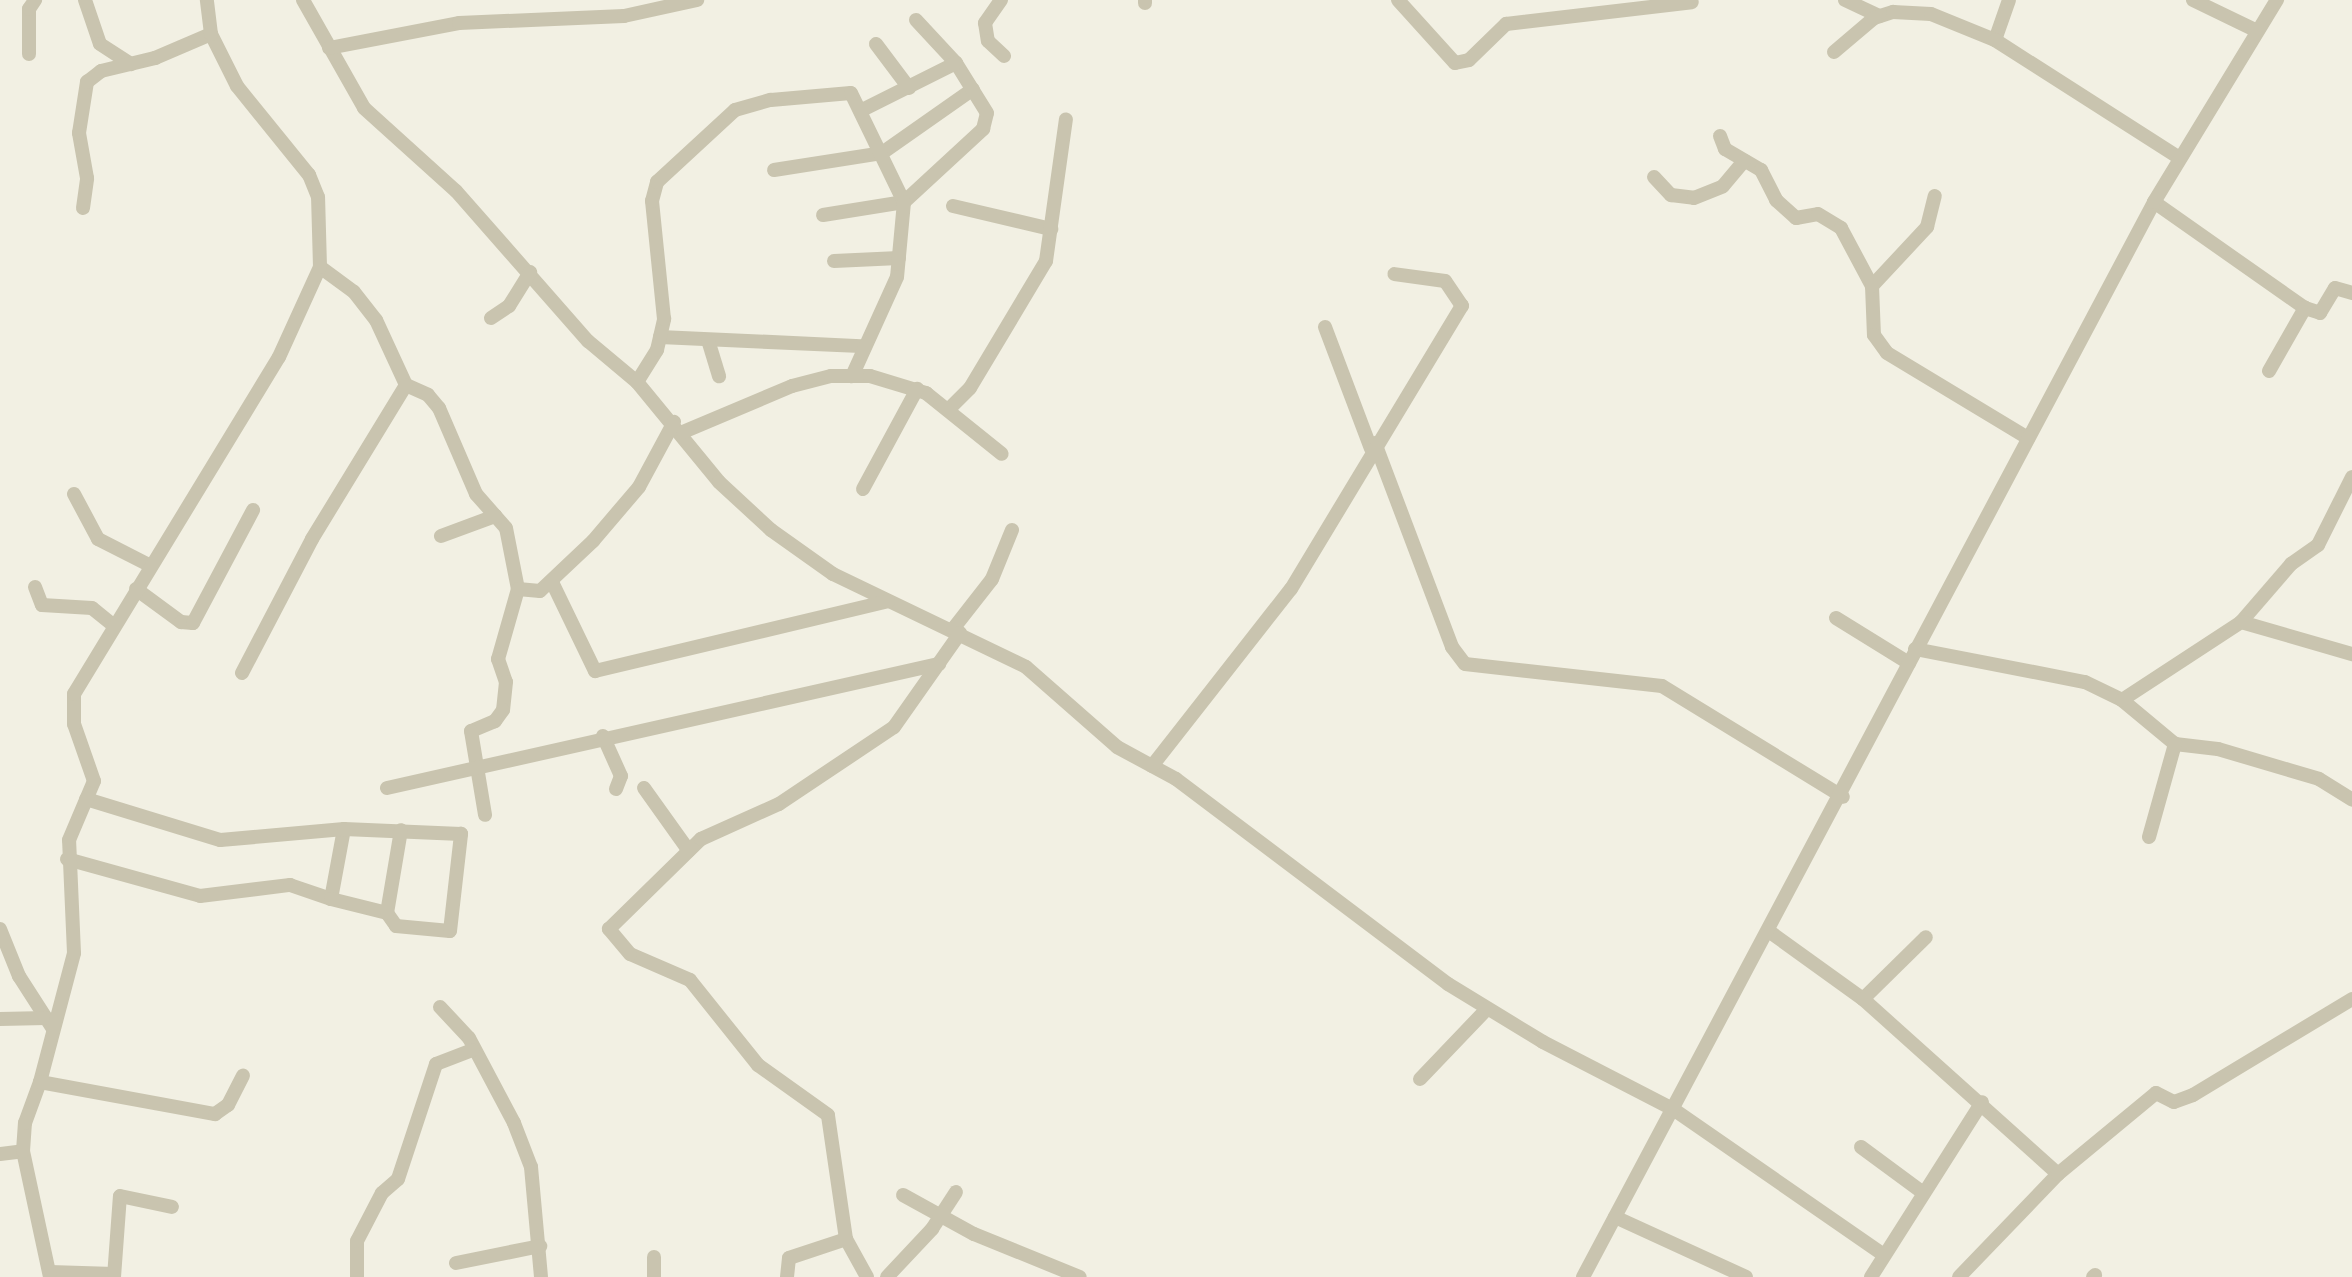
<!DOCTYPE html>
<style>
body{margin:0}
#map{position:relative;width:2352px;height:1277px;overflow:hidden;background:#f2f0e3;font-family:"Fira Sans",sans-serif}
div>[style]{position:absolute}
.minor>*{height:14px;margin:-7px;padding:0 7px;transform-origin:7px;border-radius:7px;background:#c9c4af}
span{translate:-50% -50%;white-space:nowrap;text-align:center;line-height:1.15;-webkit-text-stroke:5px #faf8ef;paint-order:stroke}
</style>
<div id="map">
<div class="minor">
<i style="left:85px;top:0;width:46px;rotate:71.2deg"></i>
<i style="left:100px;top:44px;width:37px;rotate:33deg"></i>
<i style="left:303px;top:0;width:124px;rotate:60.5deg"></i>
<i style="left:364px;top:108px;width:124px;rotate:42.1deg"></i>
<i style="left:456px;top:191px;width:200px;rotate:48.7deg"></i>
<i style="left:588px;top:341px;width:64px;rotate:39.9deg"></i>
<i style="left:637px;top:382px;width:129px;rotate:50.6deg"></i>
<i style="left:719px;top:482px;width:71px;rotate:42.7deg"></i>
<i style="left:771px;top:530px;width:76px;rotate:35.4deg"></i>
<i style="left:833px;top:574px;width:214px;rotate:25.7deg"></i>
<i style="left:1026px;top:667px;width:121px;rotate:41.3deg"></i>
<i style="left:1117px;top:747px;width:67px;rotate:28.5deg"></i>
<i style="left:1176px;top:779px;width:341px;rotate:37deg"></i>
<i style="left:1448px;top:984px;width:111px;rotate:31.4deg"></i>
<i style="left:1543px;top:1042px;width:146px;rotate:27.3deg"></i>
<i style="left:1673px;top:1109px;width:253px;rotate:34.7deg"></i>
<i style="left:1001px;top:0;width:28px;rotate:125deg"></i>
<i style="left:985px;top:23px;width:18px;rotate:81deg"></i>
<i style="left:988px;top:41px;width:22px;rotate:43deg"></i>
<i style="left:1398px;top:0;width:85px;rotate:47.9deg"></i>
<i style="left:1455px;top:63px;width:14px;rotate:-12deg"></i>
<i style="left:1469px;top:60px;width:52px;rotate:-44.2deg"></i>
<i style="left:1506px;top:24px;width:187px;rotate:-6.7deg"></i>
<i style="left:1845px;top:0;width:38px;rotate:25deg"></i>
<i style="left:2193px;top:0;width:71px;rotate:25.8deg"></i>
<i style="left:1145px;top:3px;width:3px;rotate:-90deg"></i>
<i style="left:916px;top:20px;width:59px;rotate:47.1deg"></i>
<i style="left:1995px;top:40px;width:42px;rotate:-70.7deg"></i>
<i style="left:876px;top:44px;width:55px;rotate:53.1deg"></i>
<i style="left:329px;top:48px;width:132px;rotate:-10.9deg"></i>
<i style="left:459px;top:23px;width:165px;rotate:-2.4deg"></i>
<i style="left:624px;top:16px;width:75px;rotate:-12.4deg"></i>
<i style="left:1834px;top:52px;width:52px;rotate:-40.4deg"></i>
<i style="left:1874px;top:18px;width:20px;rotate:-18deg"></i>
<i style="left:1893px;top:12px;width:38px;rotate:3deg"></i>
<i style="left:1931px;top:14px;width:69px;rotate:22.1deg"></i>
<i style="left:1995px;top:40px;width:217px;rotate:32.6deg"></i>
<i style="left:29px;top:54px;width:45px;rotate:-90deg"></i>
<i style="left:29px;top:9px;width:11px;rotate:-56deg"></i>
<i style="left:1720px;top:136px;width:14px;rotate:69deg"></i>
<i style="left:1725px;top:149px;width:42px;rotate:30.3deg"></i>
<i style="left:1761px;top:170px;width:34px;rotate:63deg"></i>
<i style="left:1776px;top:200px;width:27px;rotate:42deg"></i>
<i style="left:1796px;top:218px;width:22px;rotate:-10deg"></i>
<i style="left:1818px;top:214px;width:27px;rotate:31deg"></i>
<i style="left:1841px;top:228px;width:66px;rotate:61.9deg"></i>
<i style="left:1872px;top:286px;width:49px;rotate:87.7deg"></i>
<i style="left:1874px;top:335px;width:22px;rotate:54deg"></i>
<i style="left:1887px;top:353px;width:165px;rotate:31.1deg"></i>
<i style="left:774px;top:170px;width:109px;rotate:-8.9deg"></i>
<i style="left:882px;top:153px;width:111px;rotate:-35.1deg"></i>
<i style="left:1654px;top:177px;width:25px;rotate:47deg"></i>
<i style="left:1671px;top:195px;width:23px;rotate:7deg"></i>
<i style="left:1694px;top:198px;width:31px;rotate:-22deg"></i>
<i style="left:1723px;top:186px;width:33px;rotate:-50deg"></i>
<i style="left:2154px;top:202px;width:184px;rotate:35.1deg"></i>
<i style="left:2305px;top:308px;width:16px;rotate:18deg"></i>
<i style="left:2320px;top:313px;width:29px;rotate:-59deg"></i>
<i style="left:2335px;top:288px;width:18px;rotate:16deg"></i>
<i style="left:953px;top:206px;width:101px;rotate:13.2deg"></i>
<i style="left:83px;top:208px;width:30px;rotate:-82deg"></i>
<i style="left:87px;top:178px;width:46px;rotate:-100.1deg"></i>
<i style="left:79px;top:133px;width:52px;rotate:-81.1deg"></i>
<i style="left:87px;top:82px;width:18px;rotate:-38deg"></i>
<i style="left:101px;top:71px;width:56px;rotate:-13.5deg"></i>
<i style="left:155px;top:58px;width:61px;rotate:-23.2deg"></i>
<i style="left:823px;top:215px;width:82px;rotate:-9.1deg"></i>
<i style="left:904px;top:202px;width:108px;rotate:-42.7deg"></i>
<i style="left:983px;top:129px;width:16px;rotate:-76deg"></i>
<i style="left:987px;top:113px;width:59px;rotate:-121.8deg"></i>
<i style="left:956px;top:63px;width:105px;rotate:153.4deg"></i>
<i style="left:834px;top:261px;width:65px;rotate:-2.6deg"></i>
<i style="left:320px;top:267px;width:42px;rotate:36.3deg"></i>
<i style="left:354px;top:292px;width:36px;rotate:52deg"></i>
<i style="left:376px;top:320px;width:72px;rotate:65.2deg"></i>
<i style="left:406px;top:385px;width:24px;rotate:24deg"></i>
<i style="left:428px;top:395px;width:17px;rotate:50deg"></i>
<i style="left:439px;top:408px;width:94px;rotate:66.7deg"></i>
<i style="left:476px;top:494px;width:45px;rotate:48.6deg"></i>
<i style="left:506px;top:528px;width:62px;rotate:78.9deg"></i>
<i style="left:518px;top:589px;width:73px;rotate:105.9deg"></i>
<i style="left:498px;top:659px;width:24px;rotate:71deg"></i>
<i style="left:506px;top:682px;width:28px;rotate:96deg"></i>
<i style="left:503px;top:710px;width:14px;rotate:126deg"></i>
<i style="left:495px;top:721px;width:26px;rotate:157deg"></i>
<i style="left:471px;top:731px;width:85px;rotate:80.5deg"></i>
<i style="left:1872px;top:286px;width:81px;rotate:-47deg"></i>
<i style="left:1927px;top:227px;width:32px;rotate:-76deg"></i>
<i style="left:491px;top:318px;width:22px;rotate:-34deg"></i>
<i style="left:509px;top:306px;width:40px;rotate:-58deg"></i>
<i style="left:1325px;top:327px;width:130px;rotate:69.3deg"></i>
<i style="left:660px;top:337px;width:201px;rotate:2.6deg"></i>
<i style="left:708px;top:340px;width:38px;rotate:73deg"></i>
<i style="left:2269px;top:371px;width:73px;rotate:-60.3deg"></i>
<i style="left:637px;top:382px;width:38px;rotate:-58deg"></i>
<i style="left:657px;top:350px;width:32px;rotate:-77deg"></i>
<i style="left:664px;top:319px;width:119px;rotate:-95.8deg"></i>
<i style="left:652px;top:201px;width:20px;rotate:-75deg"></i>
<i style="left:657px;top:182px;width:106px;rotate:-42.7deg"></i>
<i style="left:735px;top:110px;width:37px;rotate:-16deg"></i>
<i style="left:771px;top:100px;width:80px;rotate:-5deg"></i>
<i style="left:851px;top:93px;width:121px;rotate:64.1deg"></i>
<i style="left:904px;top:202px;width:75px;rotate:95.3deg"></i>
<i style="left:897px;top:277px;width:109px;rotate:114.4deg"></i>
<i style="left:950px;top:408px;width:28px;rotate:-45deg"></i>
<i style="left:970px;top:388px;width:148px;rotate:-59.1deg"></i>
<i style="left:1046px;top:261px;width:143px;rotate:-82deg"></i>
<i style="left:683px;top:432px;width:118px;rotate:-22.9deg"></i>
<i style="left:792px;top:386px;width:40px;rotate:-14.4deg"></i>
<i style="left:831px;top:376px;width:39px"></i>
<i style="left:870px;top:376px;width:59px;rotate:16.9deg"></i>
<i style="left:926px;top:393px;width:97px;rotate:38.8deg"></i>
<i style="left:1375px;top:443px;width:218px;rotate:69.3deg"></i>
<i style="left:1452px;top:647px;width:21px;rotate:53deg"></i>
<i style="left:1465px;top:664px;width:198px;rotate:6.4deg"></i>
<i style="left:1662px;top:686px;width:212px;rotate:31.5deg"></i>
<i style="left:863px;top:489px;width:114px;rotate:-61.6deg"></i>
<i style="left:74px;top:494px;width:51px;rotate:61.9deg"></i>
<i style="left:98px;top:539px;width:57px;rotate:27deg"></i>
<i style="left:441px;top:536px;width:58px;rotate:-20.3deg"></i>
<i style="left:552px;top:582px;width:99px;rotate:64.2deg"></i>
<i style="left:595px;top:671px;width:301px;rotate:-13.4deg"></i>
<i style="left:35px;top:587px;width:19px;rotate:69deg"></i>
<i style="left:42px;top:605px;width:50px;rotate:3.4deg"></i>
<i style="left:92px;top:608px;width:28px;rotate:39deg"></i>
<i style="left:136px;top:589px;width:56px;rotate:36.3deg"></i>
<i style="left:181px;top:622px;width:12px;rotate:5deg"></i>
<i style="left:193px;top:623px;width:128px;rotate:-62deg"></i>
<i style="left:518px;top:589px;width:22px;rotate:5deg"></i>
<i style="left:540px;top:591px;width:73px;rotate:-43.3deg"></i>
<i style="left:593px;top:541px;width:71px;rotate:-49.6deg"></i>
<i style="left:639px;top:487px;width:74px;rotate:-61.7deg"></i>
<i style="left:1836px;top:618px;width:86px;rotate:31.7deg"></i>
<i style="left:2241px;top:622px;width:77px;rotate:-49.2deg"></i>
<i style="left:2291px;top:564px;width:33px;rotate:-35deg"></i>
<i style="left:2318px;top:545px;width:76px;rotate:-63.4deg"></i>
<i style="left:953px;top:629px;width:63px;rotate:-52deg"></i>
<i style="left:992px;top:579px;width:53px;rotate:-67.8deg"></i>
<i style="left:1915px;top:649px;width:173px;rotate:11deg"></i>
<i style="left:2085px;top:682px;width:41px;rotate:25.9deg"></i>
<i style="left:2122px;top:700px;width:69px;rotate:39.7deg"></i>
<i style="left:2175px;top:744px;width:43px;rotate:6.6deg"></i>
<i style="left:2218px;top:749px;width:105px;rotate:16.5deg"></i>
<i style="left:2319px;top:779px;width:39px;rotate:32deg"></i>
<i style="left:242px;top:673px;width:151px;rotate:-62.4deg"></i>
<i style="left:312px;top:539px;width:180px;rotate:-58.6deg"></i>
<i style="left:2122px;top:700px;width:142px;rotate:-33.2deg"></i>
<i style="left:2241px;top:622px;width:116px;rotate:16.1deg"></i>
<i style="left:603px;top:736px;width:44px;rotate:65.8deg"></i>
<i style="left:621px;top:776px;width:14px;rotate:111deg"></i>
<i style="left:1152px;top:766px;width:225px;rotate:-51.9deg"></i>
<i style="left:1291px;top:589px;width:331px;rotate:-58.9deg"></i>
<i style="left:1462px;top:306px;width:30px;rotate:-124deg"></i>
<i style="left:1445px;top:281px;width:51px;rotate:-172.2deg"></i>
<i style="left:387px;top:788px;width:566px;rotate:-12.66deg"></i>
<i style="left:644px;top:788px;width:77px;rotate:54.5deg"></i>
<i style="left:2149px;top:837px;width:97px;rotate:-74.4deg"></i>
<i style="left:67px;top:859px;width:138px;rotate:15.5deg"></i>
<i style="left:200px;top:896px;width:91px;rotate:-7deg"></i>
<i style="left:290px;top:885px;width:43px;rotate:18.9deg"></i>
<i style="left:331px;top:899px;width:71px;rotate:-79.5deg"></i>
<i style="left:344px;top:829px;width:124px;rotate:174.9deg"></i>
<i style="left:220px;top:840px;width:140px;rotate:-163deg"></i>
<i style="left:331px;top:899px;width:58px;rotate:14deg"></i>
<i style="left:387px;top:913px;width:16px;rotate:55deg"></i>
<i style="left:396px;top:926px;width:54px;rotate:5.3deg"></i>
<i style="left:450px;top:931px;width:98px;rotate:-83.5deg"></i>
<i style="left:461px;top:834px;width:117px;rotate:-177.6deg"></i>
<i style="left:387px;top:913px;width:84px;rotate:-80.4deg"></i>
<i style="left:0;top:929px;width:51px;rotate:68deg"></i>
<i style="left:19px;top:976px;width:63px;rotate:57.3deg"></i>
<i style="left:1770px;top:932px;width:115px;rotate:35.8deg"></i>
<i style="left:1863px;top:999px;width:262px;rotate:41.9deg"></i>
<i style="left:1863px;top:999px;width:88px;rotate:-44.5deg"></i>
<i style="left:440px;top:1007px;width:42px;rotate:46.9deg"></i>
<i style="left:469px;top:1038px;width:96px;rotate:62.1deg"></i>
<i style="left:514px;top:1123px;width:47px;rotate:68.9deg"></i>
<i style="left:531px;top:1167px;width:110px;rotate:84.8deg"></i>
<i style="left:0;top:1019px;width:46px;rotate:-1.2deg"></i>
<i style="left:1420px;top:1079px;width:97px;rotate:-46.3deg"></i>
<i style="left:40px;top:1082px;width:133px;rotate:-75.2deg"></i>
<i style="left:74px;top:953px;width:113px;rotate:-92.5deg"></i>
<i style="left:69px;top:840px;width:64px;rotate:-67deg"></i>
<i style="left:94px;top:781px;width:60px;rotate:-109.3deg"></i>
<i style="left:74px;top:724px;width:30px;rotate:-90deg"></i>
<i style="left:74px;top:694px;width:394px;rotate:-58.7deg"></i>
<i style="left:279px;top:357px;width:99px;rotate:-65.5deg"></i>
<i style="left:320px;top:267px;width:70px;rotate:-91.6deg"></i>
<i style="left:318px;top:197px;width:24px;rotate:-112deg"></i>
<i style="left:309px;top:175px;width:114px;rotate:-129deg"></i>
<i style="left:237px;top:86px;width:58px;rotate:-116.6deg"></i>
<i style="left:211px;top:34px;width:34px;rotate:-97deg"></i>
<i style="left:1861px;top:1147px;width:76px;rotate:36.4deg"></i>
<i style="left:0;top:1154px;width:23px;rotate:-7deg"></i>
<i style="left:903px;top:1195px;width:81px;rotate:28.8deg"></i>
<i style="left:974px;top:1234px;width:114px;rotate:22.1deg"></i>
<i style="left:1615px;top:1217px;width:144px;rotate:24.6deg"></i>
<i style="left:654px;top:1257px;width:20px;rotate:90deg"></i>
<i style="left:456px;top:1263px;width:86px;rotate:-11.4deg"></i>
<i style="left:50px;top:1272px;width:64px;rotate:1.8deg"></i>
<i style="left:50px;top:1277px;width:129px;rotate:-102.1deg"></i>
<i style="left:23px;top:1151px;width:28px;rotate:-86deg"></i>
<i style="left:25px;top:1123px;width:44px;rotate:-69.9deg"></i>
<i style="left:40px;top:1082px;width:178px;rotate:10.4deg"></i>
<i style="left:215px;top:1114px;width:16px;rotate:-35deg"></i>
<i style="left:228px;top:1105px;width:33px;rotate:-63deg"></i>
<i style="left:114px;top:1277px;width:81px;rotate:-85.8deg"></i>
<i style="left:120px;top:1196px;width:53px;rotate:11.9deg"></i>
<i style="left:357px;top:1277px;width:36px;rotate:-90deg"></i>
<i style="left:357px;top:1241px;width:54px;rotate:-62.5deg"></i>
<i style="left:382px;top:1193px;width:21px;rotate:-41deg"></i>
<i style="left:398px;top:1179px;width:121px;rotate:-71.7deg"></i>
<i style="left:436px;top:1064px;width:39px;rotate:-21deg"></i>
<i style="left:787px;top:1277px;width:19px;rotate:-84deg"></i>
<i style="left:789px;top:1258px;width:60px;rotate:-18.4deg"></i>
<i style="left:867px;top:1277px;width:43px;rotate:-118.9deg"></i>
<i style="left:846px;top:1239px;width:125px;rotate:-98.3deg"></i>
<i style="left:828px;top:1115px;width:86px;rotate:-144.5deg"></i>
<i style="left:758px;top:1065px;width:109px;rotate:-128.7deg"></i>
<i style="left:690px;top:980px;width:65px;rotate:-156.6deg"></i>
<i style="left:630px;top:954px;width:33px;rotate:-130deg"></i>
<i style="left:609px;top:929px;width:129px;rotate:-44.4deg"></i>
<i style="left:701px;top:839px;width:85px;rotate:-24.2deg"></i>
<i style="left:779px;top:804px;width:138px;rotate:-33.8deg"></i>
<i style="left:894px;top:727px;width:115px;rotate:-54.9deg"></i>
<i style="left:887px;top:1277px;width:66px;rotate:-46.8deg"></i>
<i style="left:932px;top:1229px;width:44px;rotate:-57deg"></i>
<i style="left:1583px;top:1277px;width:1217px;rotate:-62.02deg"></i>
<i style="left:2154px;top:202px;width:237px;rotate:-58.7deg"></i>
<i style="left:1871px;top:1277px;width:207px;rotate:-57.6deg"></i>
<i style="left:1959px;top:1277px;width:143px;rotate:-46.1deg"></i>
<i style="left:2058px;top:1174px;width:127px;rotate:-39.6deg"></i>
<i style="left:2156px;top:1093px;width:20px;rotate:27deg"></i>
<i style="left:2174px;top:1102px;width:20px;rotate:-20deg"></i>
<i style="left:2193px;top:1095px;width:186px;rotate:-31.1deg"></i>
<i style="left:2093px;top:1277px;width:3px;rotate:-45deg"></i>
</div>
</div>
